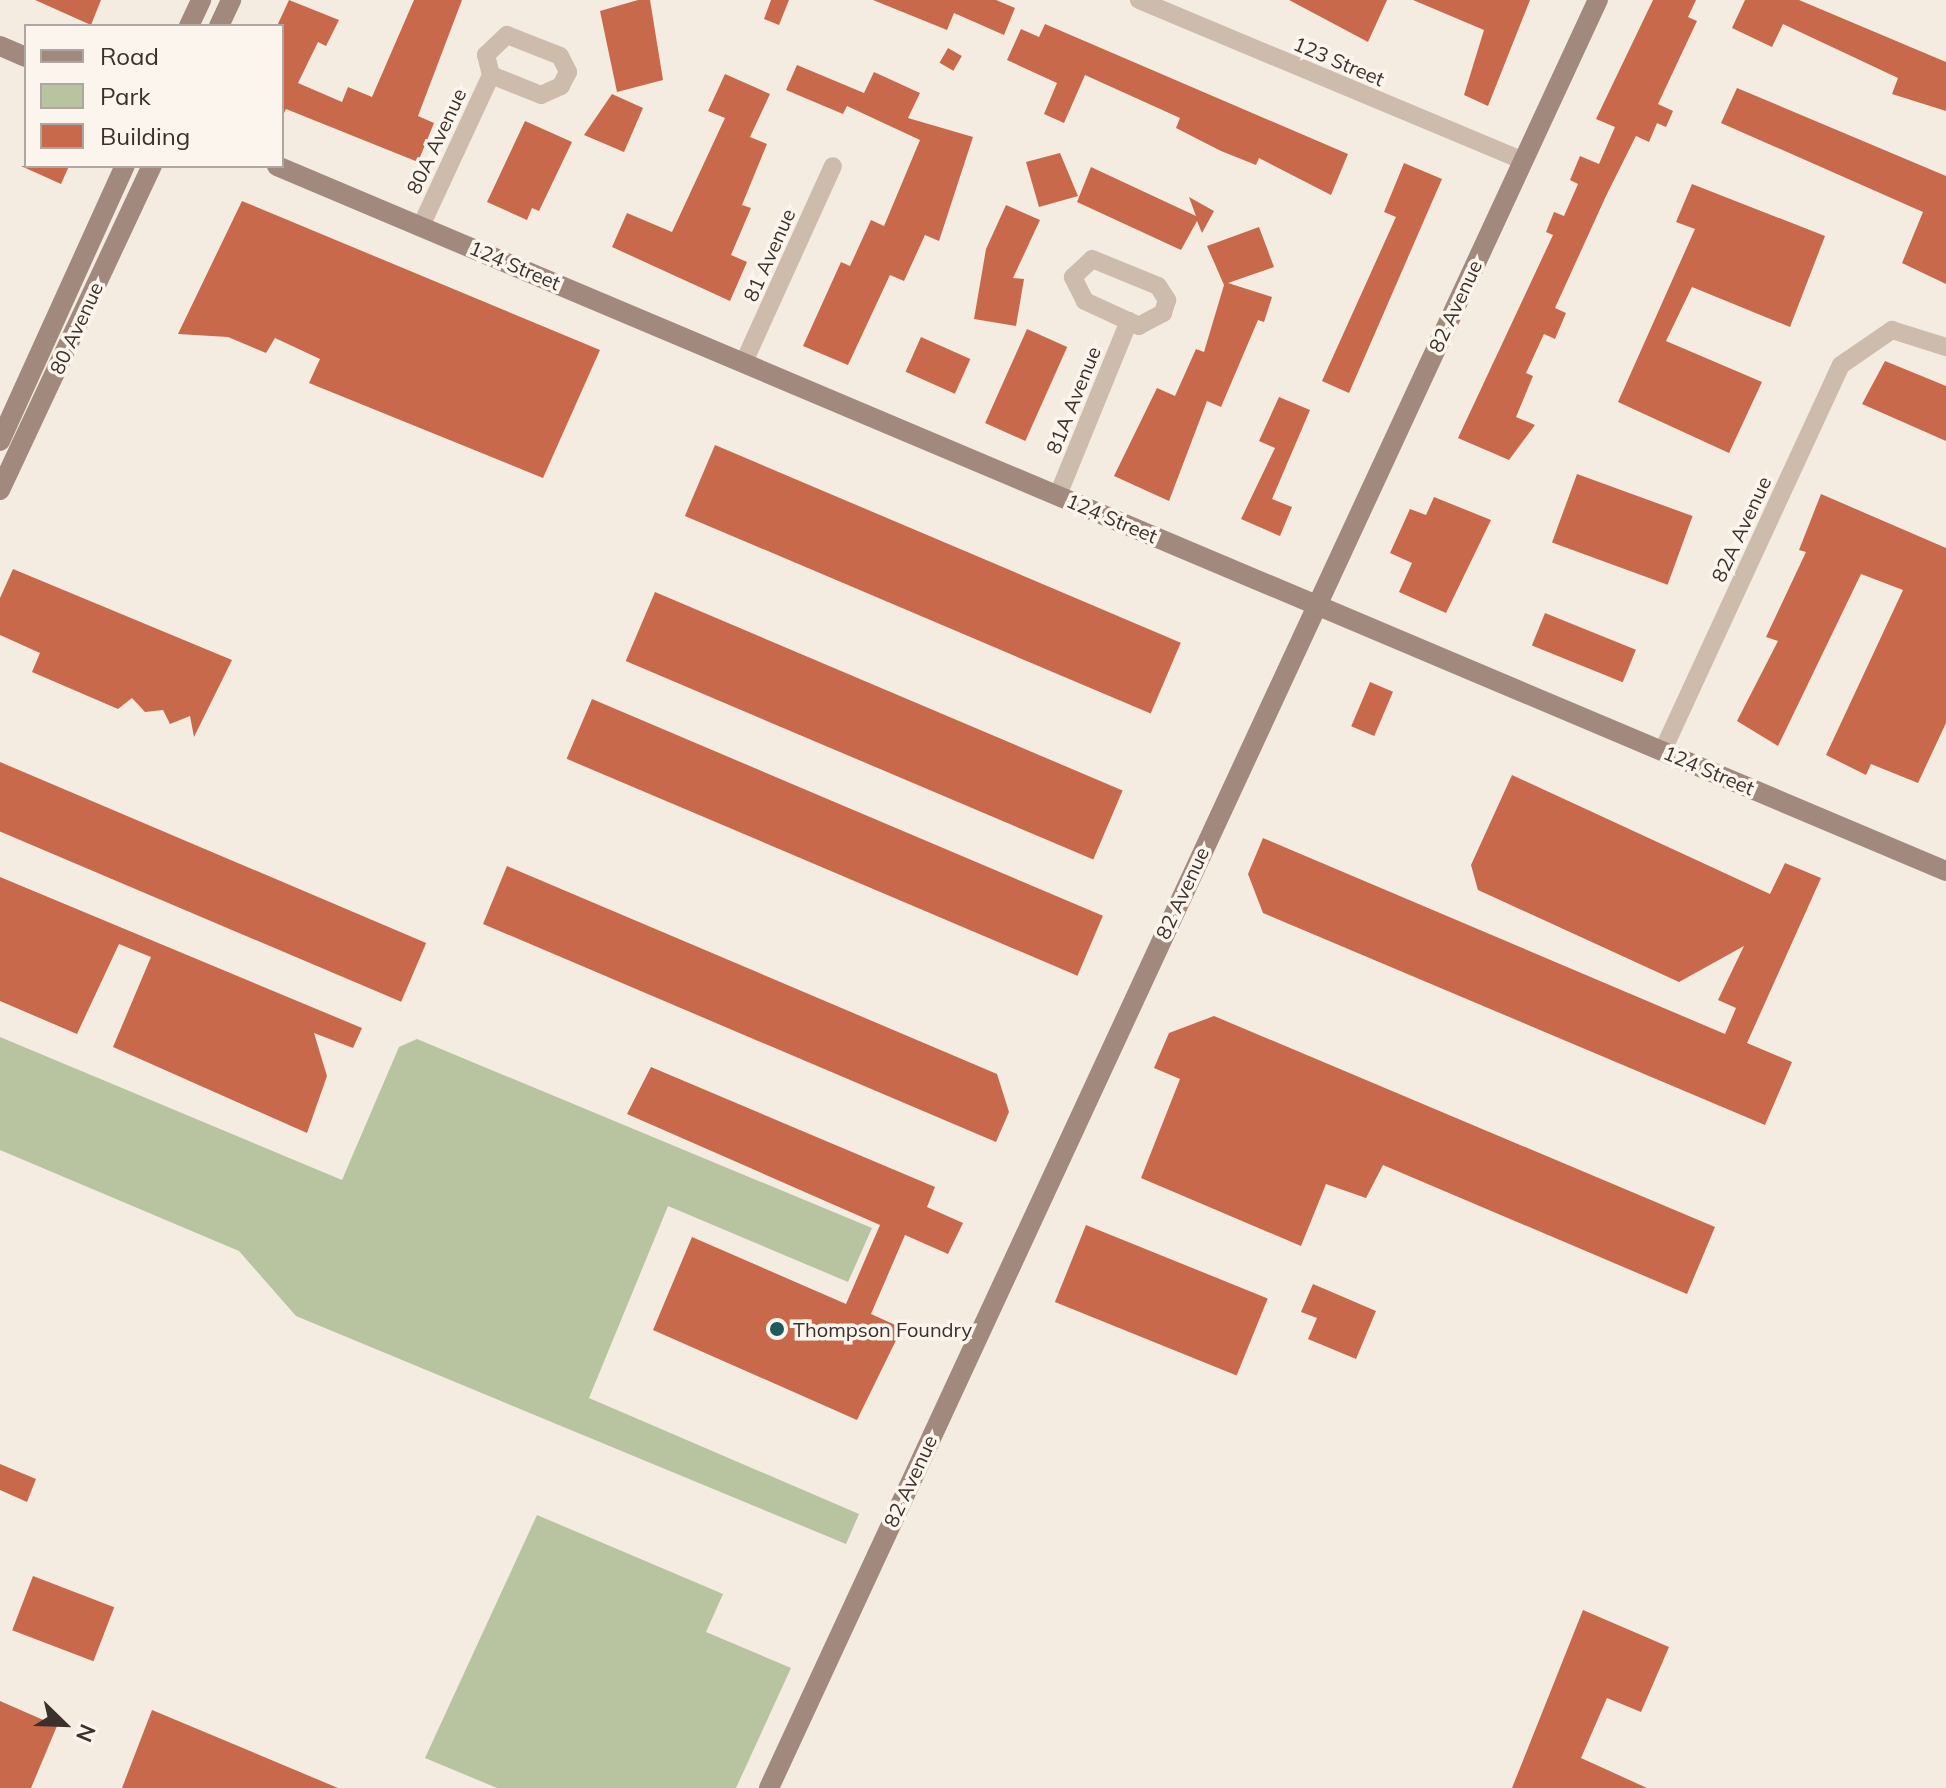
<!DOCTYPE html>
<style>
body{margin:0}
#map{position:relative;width:1946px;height:1788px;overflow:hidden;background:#f4ebe1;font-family:Mulish,sans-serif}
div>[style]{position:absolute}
.green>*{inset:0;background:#b8c4a0}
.building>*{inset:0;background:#c8694b;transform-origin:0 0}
.street>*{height:18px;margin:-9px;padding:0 9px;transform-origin:9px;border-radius:9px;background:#cdbbac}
.secondary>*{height:20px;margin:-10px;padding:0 10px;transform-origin:10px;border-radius:10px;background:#a18a7d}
.dots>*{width:22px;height:22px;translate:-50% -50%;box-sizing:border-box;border:4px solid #fbf5ee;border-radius:50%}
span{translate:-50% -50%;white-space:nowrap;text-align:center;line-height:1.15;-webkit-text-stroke:7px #fbf5ee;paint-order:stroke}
.street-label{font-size:20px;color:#3b302b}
.poi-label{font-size:20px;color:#3b302b}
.left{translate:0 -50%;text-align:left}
.legend{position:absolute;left:24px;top:24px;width:260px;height:144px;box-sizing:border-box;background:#fbf5ee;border:2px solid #aea6a0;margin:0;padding:10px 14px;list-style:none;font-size:24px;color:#3b302b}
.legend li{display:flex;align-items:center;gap:16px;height:40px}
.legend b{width:40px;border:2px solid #aea6a0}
.north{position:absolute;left:24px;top:1684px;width:80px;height:80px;-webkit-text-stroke:6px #fbf5ee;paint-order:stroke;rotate:113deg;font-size:22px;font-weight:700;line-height:32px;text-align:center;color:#3b302b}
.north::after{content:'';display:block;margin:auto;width:28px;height:36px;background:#3b302b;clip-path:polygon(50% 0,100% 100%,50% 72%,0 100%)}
</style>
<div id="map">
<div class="green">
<i style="clip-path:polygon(0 1037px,342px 1180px,399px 1047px,417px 1039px,872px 1228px,848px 1282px,668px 1206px,589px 1398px,859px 1514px,846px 1544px,296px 1316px,239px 1251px,0 1150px)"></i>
<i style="clip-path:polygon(537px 1515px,723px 1594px,706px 1632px,791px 1668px,736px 1788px,497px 1788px,425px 1758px)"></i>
</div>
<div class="building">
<i style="clip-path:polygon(35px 0,101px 0,91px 25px)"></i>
<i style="clip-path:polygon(289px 0,339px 20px,326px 46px,318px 42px,298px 83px,342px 102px,348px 87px,372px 97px,414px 0,462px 0,418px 116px,434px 123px,418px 162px,286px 109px,282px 117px,277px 26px)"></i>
<i style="clip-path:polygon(638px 0,650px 0,663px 80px,617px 92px,600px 11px)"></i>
<i style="clip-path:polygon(771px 0,789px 0,779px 25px,764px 19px)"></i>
<i style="clip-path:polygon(873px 0,996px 0,1015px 8px,1004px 35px,954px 13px,947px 30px)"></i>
<i style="clip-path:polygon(1289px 0,1387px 0,1368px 42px)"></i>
<i style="clip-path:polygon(1413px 0,1530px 0,1488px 106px,1464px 95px,1484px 30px)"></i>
<i style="clip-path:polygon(1653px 0,1696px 0,1688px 17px,1697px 21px,1658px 104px,1673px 111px,1666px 127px,1657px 123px,1649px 142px,1636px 136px,1606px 196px,1555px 308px,1566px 313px,1555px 339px,1544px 334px,1526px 373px,1533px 376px,1516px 417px,1535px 425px,1509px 460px,1458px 438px,1553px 235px,1546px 232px,1554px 212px,1564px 216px,1578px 184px,1570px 180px,1580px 156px,1599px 164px,1615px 127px,1596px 119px)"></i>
<i style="clip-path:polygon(1745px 0,1799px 0,1946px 62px,1946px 111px,1892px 94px,1898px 78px,1783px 24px,1772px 47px,1732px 28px)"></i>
<i style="clip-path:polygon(1045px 24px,1348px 154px,1331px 195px,1259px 158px,1256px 165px,1221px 151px,1176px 128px,1180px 118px,1085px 75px,1064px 123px,1044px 114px,1057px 83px,1007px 60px,1021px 29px,1039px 37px)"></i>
<i style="left:948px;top:48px;width:16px;height:17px;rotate:30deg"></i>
<i style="clip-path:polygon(797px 65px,864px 93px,874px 72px,920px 93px,908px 118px,973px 137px,939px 241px,925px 235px,904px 281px,890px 275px,848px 365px,803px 346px,841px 262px,850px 266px,871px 220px,884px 226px,920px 140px,847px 106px,843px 114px,786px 90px)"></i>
<i style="clip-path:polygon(725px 74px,770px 94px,750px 137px,767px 144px,742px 205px,751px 208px,731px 255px,747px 262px,730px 301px,612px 247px,627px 213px,672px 232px,725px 118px,708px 111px)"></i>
<i style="clip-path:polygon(1737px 88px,1946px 176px,1946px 284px,1902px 263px,1923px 212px,1721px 123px)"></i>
<i style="clip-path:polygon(612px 94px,643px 108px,624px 152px,584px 135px)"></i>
<i style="clip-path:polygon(525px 121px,572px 142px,539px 211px,532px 208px,527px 220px,487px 202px)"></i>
<i style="clip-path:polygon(1060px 153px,1078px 196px,1039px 207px,1026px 162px)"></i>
<i style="clip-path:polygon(1404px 163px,1442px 179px,1349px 393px,1322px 381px,1396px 217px,1384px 212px)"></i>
<i style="clip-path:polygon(21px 166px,69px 166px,61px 184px)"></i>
<i style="clip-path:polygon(1091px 167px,1196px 216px,1189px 197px,1214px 211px,1202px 233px,1197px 221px,1181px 250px,1077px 202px)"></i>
<i style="clip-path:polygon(1692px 184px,1825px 236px,1790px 327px,1692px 287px,1666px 341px,1762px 382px,1729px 453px,1618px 402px,1695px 229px,1676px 222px)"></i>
<i style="clip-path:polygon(242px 201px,600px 350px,543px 478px,309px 383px,320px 359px,275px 338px,266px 353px,228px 337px,178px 334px)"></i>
<i style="clip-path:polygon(1006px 205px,1040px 220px,1013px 278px,1024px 279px,1016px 326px,974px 319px,986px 249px)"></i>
<i style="clip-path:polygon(1259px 227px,1274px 267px,1228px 283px,1272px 297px,1264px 322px,1258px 320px,1221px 407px,1207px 401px,1169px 501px,1114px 476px,1157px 388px,1175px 396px,1196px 349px,1204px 352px,1224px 285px,1207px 246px)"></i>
<i style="left:1027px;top:329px;width:44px;height:103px;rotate:24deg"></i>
<i style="left:921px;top:337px;width:54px;height:38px;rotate:24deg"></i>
<i style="clip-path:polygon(1885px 361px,1946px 386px,1946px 441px,1862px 404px)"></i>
<i style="clip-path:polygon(1279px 397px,1310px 410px,1272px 499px,1292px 507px,1280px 536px,1241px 519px,1275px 448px,1259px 441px)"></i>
<i style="left:715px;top:445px;width:506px;height:77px;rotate:23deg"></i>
<i style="left:1577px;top:474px;width:123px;height:73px;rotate:20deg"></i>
<i style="clip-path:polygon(1821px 494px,1946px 548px,1946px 723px,1918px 783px,1871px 764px,1866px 775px,1826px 755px,1903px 590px,1861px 574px,1778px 746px,1737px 721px,1778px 641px,1766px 637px,1806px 552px,1799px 550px)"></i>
<i style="clip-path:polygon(1434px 497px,1491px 520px,1446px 613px,1399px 592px,1412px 563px,1390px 553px,1410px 509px,1426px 515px)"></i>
<i style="clip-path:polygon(13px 569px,232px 660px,194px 737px,190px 716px,170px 724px,163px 710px,145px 712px,132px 698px,118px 709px,32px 672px,40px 653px,0 635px,0 598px)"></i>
<i style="left:655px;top:592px;width:508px;height:75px;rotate:23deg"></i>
<i style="left:1545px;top:613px;width:98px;height:35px;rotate:22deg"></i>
<i style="left:1370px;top:682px;width:25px;height:48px;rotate:23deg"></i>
<i style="left:592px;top:699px;width:555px;height:65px;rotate:23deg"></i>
<i style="left:0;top:762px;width:463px;height:64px;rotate:23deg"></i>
<i style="clip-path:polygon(1512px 775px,1770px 894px,1785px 863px,1821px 878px,1747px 1043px,1792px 1062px,1765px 1125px,1263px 913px,1248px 874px,1263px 838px,1725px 1034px,1736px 1008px,1718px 1000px,1744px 946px,1679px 982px,1478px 890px,1471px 865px)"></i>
<i style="clip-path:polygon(507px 866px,997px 1074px,1009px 1112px,996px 1142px,483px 924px)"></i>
<i style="clip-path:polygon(0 877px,362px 1028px,353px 1048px,314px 1033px,327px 1076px,307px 1133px,113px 1047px,151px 957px,119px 944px,77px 1034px,0 1001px)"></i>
<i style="clip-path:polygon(1214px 1016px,1715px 1227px,1687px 1294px,1383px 1165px,1366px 1198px,1326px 1184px,1301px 1246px,1141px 1178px,1180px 1079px,1154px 1068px,1169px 1033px)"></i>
<i style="clip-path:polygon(651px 1067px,935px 1187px,927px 1207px,963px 1223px,948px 1254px,905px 1235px,871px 1314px,902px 1328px,857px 1420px,653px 1330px,692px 1237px,846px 1304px,880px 1225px,627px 1114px)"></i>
<i style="left:1086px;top:1225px;width:196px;height:83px;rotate:22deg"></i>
<i style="clip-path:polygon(1313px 1284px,1376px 1311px,1356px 1359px,1308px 1339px,1317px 1318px,1301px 1312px)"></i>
<i style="clip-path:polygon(0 1464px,36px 1479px,27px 1502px,0 1490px)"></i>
<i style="left:33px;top:1576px;width:87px;height:58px;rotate:21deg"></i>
<i style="clip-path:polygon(1583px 1610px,1669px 1647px,1641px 1712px,1607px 1698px,1581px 1758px,1647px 1788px,1512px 1788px)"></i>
<i style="clip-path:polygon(0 1701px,57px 1726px,31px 1788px,0 1788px)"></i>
<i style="clip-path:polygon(152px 1710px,338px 1788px,122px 1788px)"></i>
</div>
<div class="street">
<i style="left:1139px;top:0;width:416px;rotate:22.7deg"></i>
<i style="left:507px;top:35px;width:57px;rotate:21.6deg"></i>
<i style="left:560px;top:56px;width:18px;rotate:63deg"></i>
<i style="left:568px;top:72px;width:16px;rotate:117deg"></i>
<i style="left:561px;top:86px;width:22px;rotate:156deg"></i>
<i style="left:541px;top:95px;width:54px;rotate:-158.2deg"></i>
<i style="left:491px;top:75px;width:21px;rotate:-104deg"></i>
<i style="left:486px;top:55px;width:29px;rotate:-44deg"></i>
<i style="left:421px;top:226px;width:166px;rotate:-65.1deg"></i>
<i style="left:1092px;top:259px;width:71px;rotate:22.2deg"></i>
<i style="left:1158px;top:286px;width:17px;rotate:57deg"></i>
<i style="left:1167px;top:300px;width:14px;rotate:107deg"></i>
<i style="left:1163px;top:313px;width:27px;rotate:152deg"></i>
<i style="left:1139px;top:326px;width:60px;rotate:-155.2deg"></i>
<i style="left:1085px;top:301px;width:27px;rotate:-117deg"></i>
<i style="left:1073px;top:277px;width:26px;rotate:-43deg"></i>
<i style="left:744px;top:362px;width:215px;rotate:-65.6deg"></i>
<i style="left:1058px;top:495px;width:188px;rotate:-67.8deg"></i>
<i style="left:1663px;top:750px;width:424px;rotate:-65.2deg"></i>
<i style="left:1841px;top:365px;width:62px;rotate:-34.5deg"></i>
<i style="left:1892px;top:330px;width:57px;rotate:17.5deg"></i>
</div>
<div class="secondary">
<i style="left:189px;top:26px;width:29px;rotate:-65deg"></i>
<i style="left:219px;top:26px;width:29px;rotate:-65deg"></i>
<i style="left:0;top:46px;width:28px;rotate:23deg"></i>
<i style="left:277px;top:166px;width:1812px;rotate:22.9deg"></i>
<i style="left:0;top:441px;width:302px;rotate:-65.6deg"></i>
<i style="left:0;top:490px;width:358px;rotate:-64.9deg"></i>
<i style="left:769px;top:1788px;width:1971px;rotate:-65.13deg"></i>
</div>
<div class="dots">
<i style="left:777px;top:1329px;background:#1f5a5e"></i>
</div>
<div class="street-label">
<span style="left:1339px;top:61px;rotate:23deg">123 Street</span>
<span style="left:436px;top:141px;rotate:-65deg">80A Avenue</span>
<span style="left:769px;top:255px;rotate:-66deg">81 Avenue</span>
<span style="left:515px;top:265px;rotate:23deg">124 Street</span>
<span style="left:1455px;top:306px;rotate:-65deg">82 Avenue</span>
<span style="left:76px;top:328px;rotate:-65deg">80 Avenue</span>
<span style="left:1073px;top:400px;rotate:-68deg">81A Avenue</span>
<span style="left:1112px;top:518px;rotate:23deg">124 Street</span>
<span style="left:1741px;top:529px;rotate:-65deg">82A Avenue</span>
<span style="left:1709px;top:770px;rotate:23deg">124 Street</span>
<span style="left:1182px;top:893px;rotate:-65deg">82 Avenue</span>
<span style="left:910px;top:1481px;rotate:-65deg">82 Avenue</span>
</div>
<div class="poi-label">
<span class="left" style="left:793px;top:1329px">Thompson Foundry</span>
</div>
<ul class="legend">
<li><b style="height:10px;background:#a18a7d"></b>Road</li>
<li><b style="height:22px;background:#b8c4a0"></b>Park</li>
<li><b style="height:22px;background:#c8694b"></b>Building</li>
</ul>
<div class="north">N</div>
</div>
